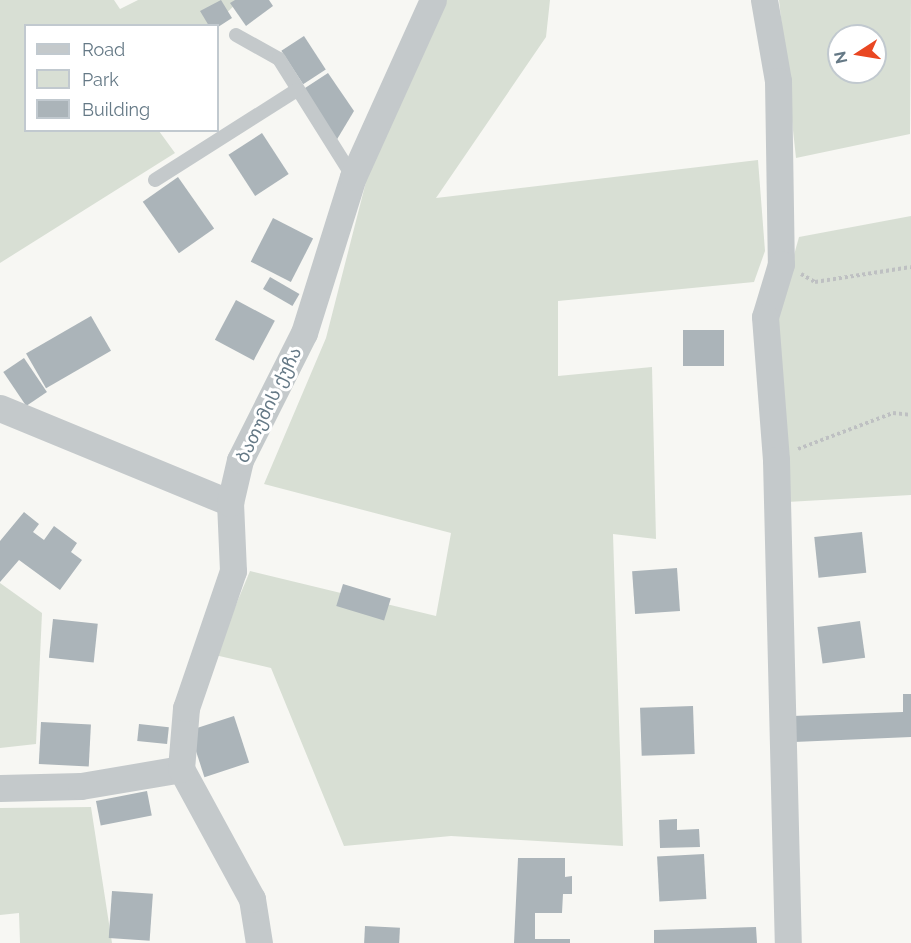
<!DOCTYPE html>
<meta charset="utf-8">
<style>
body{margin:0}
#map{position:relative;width:911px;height:943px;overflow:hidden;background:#f7f7f3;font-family:Raleway,"Noto Sans Georgian",sans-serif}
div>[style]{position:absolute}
.green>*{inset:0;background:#d8dfd4}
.building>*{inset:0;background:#abb4b9;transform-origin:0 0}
.path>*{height:4px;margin-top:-2px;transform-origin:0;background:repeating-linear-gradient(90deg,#bec0c2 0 3px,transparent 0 6px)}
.service>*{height:14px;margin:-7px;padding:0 7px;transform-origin:7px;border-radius:7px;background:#c4c9cb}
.minor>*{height:27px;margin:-13.5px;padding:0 13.5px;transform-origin:13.5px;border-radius:13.5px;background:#c4c9cb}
span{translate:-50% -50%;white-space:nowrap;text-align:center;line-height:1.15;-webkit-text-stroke:6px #fff;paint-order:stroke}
.street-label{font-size:18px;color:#657986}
.legend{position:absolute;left:24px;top:24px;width:195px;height:108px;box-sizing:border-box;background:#fff;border:2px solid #c1c9cf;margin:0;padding:8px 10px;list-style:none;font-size:18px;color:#657986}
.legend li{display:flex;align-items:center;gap:12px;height:30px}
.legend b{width:30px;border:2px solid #c1c9cf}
.north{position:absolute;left:827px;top:24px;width:60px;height:60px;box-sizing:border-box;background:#fff;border:2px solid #c1c9cf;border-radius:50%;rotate:258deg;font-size:16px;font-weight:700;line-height:24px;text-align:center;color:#657986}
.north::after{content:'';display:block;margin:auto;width:21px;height:27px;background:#e94722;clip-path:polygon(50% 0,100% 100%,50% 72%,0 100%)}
</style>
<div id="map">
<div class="green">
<i style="clip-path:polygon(0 0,114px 0,120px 9px,138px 0,240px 0,214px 25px,26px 26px,26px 130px,159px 131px,175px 153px,0 263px)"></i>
<i style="clip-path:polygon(444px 0,550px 0,546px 37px,436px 198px,758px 160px,765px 251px,754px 282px,558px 301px,558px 376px,652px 367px,656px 539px,613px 534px,623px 846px,451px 836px,344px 846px,271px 668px,215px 655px,250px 571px,436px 616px,451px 533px,264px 484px,326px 338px,368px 174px)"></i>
<i style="clip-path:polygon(evenodd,779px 0,911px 0,910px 134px,796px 158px,779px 0,839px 36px,875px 36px,875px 72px,839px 72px,839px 36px)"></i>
<i style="clip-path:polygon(911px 216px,911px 495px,787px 502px,775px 323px,799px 237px)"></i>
<i style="clip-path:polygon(0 583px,42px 613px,36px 744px,0 748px)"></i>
<i style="clip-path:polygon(91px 807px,112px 943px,20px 943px,19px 913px,0 915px,0 808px)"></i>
</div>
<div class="building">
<i style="clip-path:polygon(221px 0,232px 18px,218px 27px,209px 26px,200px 11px)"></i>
<i style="clip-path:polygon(235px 0,269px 0,273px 6px,246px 26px,230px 3px)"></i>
<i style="left:304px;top:36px;width:40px;height:27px;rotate:57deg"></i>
<i style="clip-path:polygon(328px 73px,354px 111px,336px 141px,302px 90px)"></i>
<i style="left:262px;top:133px;width:49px;height:40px;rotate:57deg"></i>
<i style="left:178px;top:177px;width:63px;height:43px;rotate:55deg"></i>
<i style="left:273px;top:218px;width:45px;height:49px;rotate:27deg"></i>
<i style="left:270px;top:277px;width:34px;height:14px;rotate:30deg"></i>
<i style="left:236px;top:300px;width:44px;height:45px;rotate:28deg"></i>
<i style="left:91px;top:316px;width:40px;height:75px;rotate:60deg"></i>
<i style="left:683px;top:330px;width:41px;height:36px"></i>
<i style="left:24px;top:358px;width:41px;height:25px;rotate:56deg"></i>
<i style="clip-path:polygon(24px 512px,39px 524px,33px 532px,44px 540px,54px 526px,77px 543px,71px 552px,82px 560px,60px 590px,19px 560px,0 582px,0 541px)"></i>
<i style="left:862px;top:532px;width:41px;height:48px;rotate:84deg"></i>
<i style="left:677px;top:568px;width:43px;height:45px;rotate:86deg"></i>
<i style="left:343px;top:584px;width:50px;height:23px;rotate:17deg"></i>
<i style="left:53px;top:619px;width:45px;height:39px;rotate:6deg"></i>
<i style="left:860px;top:621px;width:37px;height:43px;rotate:82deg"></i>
<i style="clip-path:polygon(903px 694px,911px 694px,911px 737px,794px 742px,792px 716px,903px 712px)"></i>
<i style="left:693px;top:706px;width:48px;height:53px;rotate:88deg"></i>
<i style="left:234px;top:716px;width:49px;height:47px;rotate:72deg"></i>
<i style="left:41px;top:722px;width:50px;height:42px;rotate:3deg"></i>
<i style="left:139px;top:724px;width:30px;height:17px;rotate:6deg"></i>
<i style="left:147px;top:791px;width:25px;height:52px;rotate:79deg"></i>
<i style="clip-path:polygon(677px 819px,677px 830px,699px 829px,700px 847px,660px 848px,659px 820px)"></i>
<i style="left:704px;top:854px;width:45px;height:47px;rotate:87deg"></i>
<i style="clip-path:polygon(518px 858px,565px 858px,565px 877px,572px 876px,572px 894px,563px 894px,562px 913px,535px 913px,535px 939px,570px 939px,570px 943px,514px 943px)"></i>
<i style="left:112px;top:891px;width:41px;height:47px;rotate:4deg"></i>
<i style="left:365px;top:926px;width:35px;height:17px;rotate:3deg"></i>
<i style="clip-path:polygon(756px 927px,757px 943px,654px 943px,654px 930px)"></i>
</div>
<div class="path">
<i style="left:801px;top:274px;width:16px;rotate:30deg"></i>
<i style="left:815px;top:282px;width:97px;rotate:-8.9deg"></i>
<i style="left:798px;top:449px;width:102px;rotate:-20.8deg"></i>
<i style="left:893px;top:413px;width:18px;rotate:6deg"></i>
</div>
<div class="service">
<i style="left:236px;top:35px;width:49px;rotate:29.2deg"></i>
<i style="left:279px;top:59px;width:139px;rotate:57.9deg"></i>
<i style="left:155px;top:180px;width:168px;rotate:-32.4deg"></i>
</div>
<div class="minor">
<i style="left:764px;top:0;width:82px;rotate:80.2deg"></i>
<i style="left:778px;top:81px;width:183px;rotate:89.1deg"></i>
<i style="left:781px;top:264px;width:55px;rotate:106.8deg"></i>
<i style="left:765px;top:317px;width:143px;rotate:85.6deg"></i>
<i style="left:776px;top:460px;width:483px;rotate:88.6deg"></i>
<i style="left:0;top:408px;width:249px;rotate:22.4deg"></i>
<i style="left:0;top:788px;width:81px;rotate:-1.4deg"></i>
<i style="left:81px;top:786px;width:101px;rotate:-9.6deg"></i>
<i style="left:259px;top:943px;width:45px;rotate:-99deg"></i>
<i style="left:252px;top:899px;width:148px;rotate:-118.6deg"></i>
<i style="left:181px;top:769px;width:61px;rotate:-85.3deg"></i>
<i style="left:186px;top:708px;width:145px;rotate:-71.1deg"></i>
<i style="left:233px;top:571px;width:68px;rotate:-92.5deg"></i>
<i style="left:230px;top:503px;width:44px;rotate:-76.9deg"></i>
<i style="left:240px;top:460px;width:142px;rotate:-63.3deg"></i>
<i style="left:304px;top:333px;width:164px;rotate:-72.6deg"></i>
<i style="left:353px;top:177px;width:194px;rotate:-65.7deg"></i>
</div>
<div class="street-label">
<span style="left:269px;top:405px;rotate:-64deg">ბათუმის ქუჩა</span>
</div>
<ul class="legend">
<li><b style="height:8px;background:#c4c9cb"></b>Road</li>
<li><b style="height:16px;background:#d8dfd4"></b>Park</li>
<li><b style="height:16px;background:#abb4b9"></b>Building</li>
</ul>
<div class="north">N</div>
</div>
